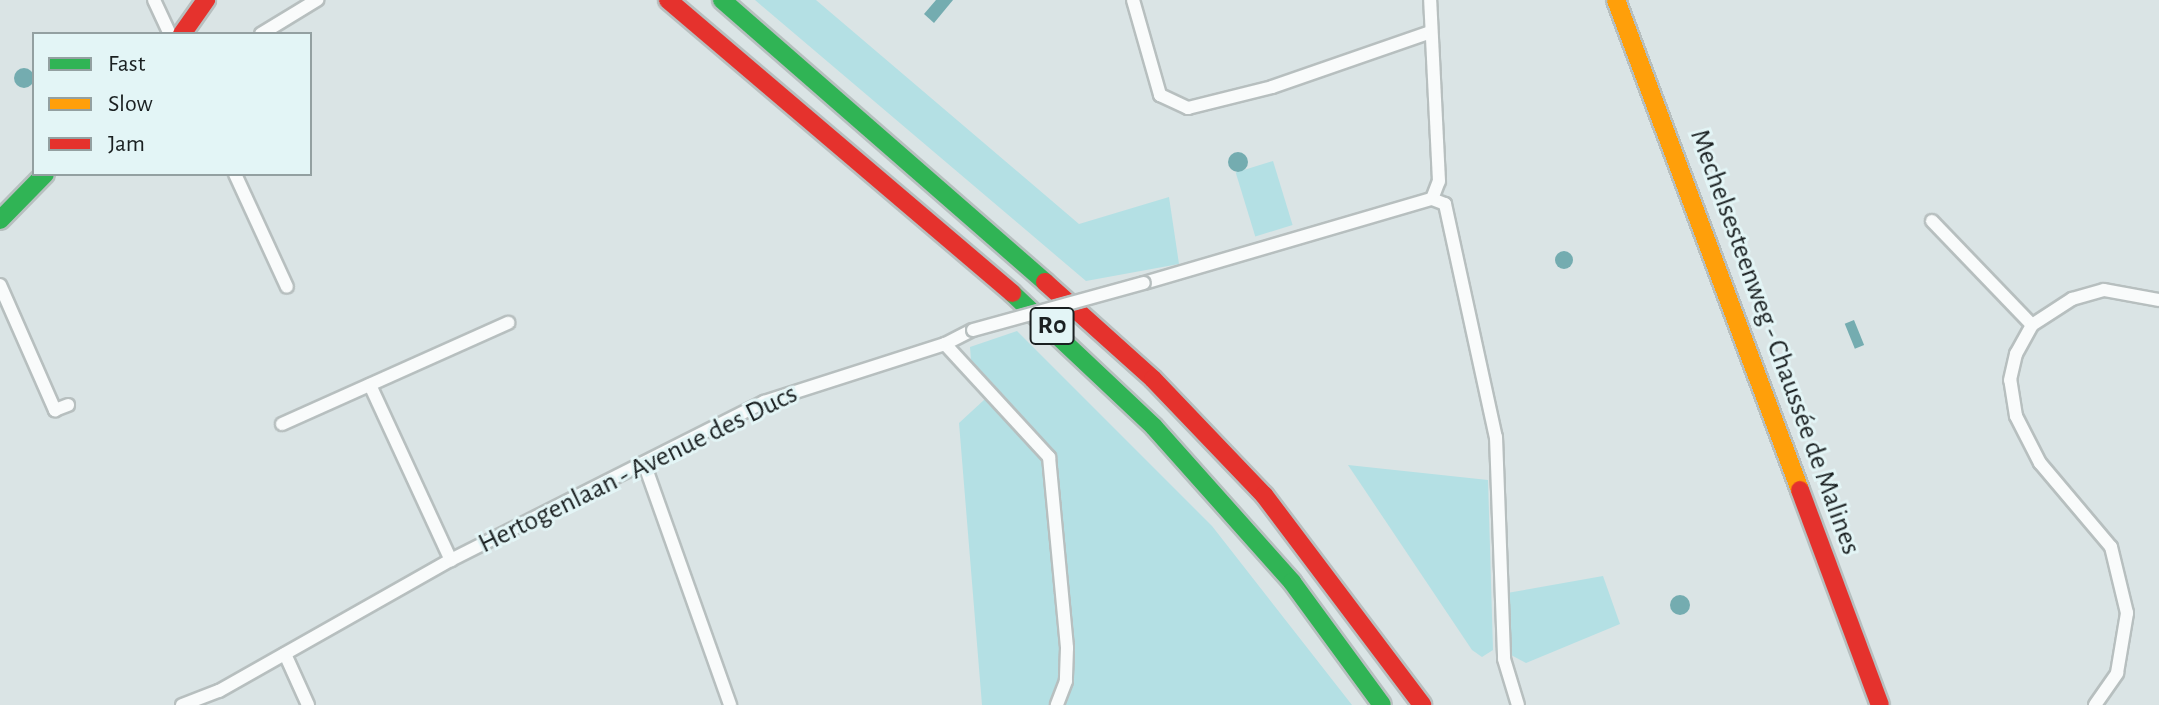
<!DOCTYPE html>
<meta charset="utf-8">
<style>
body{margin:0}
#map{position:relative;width:2159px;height:705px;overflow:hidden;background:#dae4e5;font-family:"Alegreya Sans",sans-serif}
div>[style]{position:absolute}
.green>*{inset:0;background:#b4e0e4;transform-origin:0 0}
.water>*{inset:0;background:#74acb0;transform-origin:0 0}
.round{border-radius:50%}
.roads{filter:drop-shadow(2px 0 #b7bfbf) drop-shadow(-2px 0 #b7bfbf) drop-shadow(0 2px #b7bfbf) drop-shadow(0 -2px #b7bfbf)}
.street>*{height:12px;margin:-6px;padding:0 6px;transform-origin:6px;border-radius:6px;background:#f9fbfb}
.fast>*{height:18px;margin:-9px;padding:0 9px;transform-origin:9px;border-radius:9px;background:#30b455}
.slow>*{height:18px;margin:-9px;padding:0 9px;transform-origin:9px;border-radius:9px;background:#ff9f0a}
.jam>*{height:18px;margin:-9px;padding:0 9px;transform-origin:9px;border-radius:9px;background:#e5322d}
.bridges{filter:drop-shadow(2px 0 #b7bfbf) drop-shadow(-2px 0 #b7bfbf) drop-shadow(0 2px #b7bfbf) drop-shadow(0 -2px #b7bfbf)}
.street-bridge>*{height:12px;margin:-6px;padding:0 6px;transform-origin:6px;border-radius:6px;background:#f9fbfb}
span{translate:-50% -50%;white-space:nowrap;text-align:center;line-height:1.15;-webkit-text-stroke:6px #e3f5f6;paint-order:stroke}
.shield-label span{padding:2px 6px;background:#e3f5f6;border:2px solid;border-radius:6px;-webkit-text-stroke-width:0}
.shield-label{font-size:26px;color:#1a2021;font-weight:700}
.street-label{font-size:28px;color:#1a2021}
.legend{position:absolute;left:32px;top:32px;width:280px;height:144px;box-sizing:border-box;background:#e3f5f6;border:2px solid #93a0a1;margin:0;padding:10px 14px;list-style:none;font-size:24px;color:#1a2021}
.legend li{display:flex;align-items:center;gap:16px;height:40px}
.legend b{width:40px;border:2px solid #93a0a1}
</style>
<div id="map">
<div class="green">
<i style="clip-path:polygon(755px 0,816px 0,1079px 224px,1169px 197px,1179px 264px,1086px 281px)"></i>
<i style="left:1273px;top:161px;width:67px;height:39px;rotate:73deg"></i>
<i style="clip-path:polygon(1017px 331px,1212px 526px,1352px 705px,982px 705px,959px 423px,997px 388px,971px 360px,970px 347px)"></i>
<i style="clip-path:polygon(1348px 465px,1488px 480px,1493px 650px,1482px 657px,1472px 650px)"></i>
<i style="clip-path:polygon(1603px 576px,1620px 624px,1526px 663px,1511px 655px,1507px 593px)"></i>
</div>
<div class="water">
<i style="clip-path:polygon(936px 0,953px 0,934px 23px,924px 14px)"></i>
<i class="round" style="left:14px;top:68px;width:20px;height:20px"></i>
<i class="round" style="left:1228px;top:152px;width:20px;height:20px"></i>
<i class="round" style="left:1555px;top:251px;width:18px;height:18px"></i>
<i style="left:1854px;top:320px;width:27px;height:10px;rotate:68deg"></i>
<i class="round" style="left:1670px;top:595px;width:20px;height:20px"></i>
</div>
<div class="roads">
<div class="street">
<i style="left:154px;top:0;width:38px;rotate:65deg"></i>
<i style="left:1133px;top:0;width:99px;rotate:74.1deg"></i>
<i style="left:1160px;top:95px;width:31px;rotate:25deg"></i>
<i style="left:1188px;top:108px;width:87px;rotate:-14deg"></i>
<i style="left:1272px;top:87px;width:168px;rotate:-19.1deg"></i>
<i style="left:261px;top:34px;width:66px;rotate:-31.3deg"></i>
<i style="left:235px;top:174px;width:124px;rotate:65.3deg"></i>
<i style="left:1432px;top:199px;width:14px;rotate:21deg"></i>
<i style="left:1445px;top:204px;width:239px;rotate:77.7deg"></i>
<i style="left:1496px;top:437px;width:222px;rotate:87.9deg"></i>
<i style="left:1504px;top:659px;width:48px;rotate:73.1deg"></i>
<i style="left:1932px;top:221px;width:144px;rotate:46.1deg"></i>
<i style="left:1144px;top:283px;width:300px;rotate:-16.3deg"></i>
<i style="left:1432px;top:199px;width:19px;rotate:-69deg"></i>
<i style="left:1439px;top:181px;width:181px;rotate:-92.8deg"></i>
<i style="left:0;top:285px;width:137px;rotate:66.3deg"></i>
<i style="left:55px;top:410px;width:14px;rotate:-21deg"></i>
<i style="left:945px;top:344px;width:154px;rotate:47.4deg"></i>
<i style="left:1049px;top:457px;width:192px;rotate:84.6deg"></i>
<i style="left:1067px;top:648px;width:33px;rotate:92deg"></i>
<i style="left:1066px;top:681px;width:26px;rotate:111deg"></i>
<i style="left:370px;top:385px;width:193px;rotate:65.2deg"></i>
<i style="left:282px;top:424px;width:248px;rotate:-24.1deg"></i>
<i style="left:644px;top:463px;width:257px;rotate:70.4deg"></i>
<i style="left:285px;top:654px;width:56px;rotate:65.7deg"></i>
<i style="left:182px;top:705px;width:40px;rotate:-21deg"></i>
<i style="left:219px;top:691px;width:266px;rotate:-29.5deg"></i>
<i style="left:451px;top:560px;width:351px;rotate:-26.8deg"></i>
<i style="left:764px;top:402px;width:190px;rotate:-17.8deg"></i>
<i style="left:945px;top:344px;width:31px;rotate:-27deg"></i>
<i style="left:2095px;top:705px;width:39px;rotate:-55deg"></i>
<i style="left:2117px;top:673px;width:61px;rotate:-80.5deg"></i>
<i style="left:2127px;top:613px;width:68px;rotate:-103.6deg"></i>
<i style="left:2111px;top:547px;width:110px;rotate:-130.2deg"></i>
<i style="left:2040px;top:463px;width:53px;rotate:-117.1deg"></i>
<i style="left:2016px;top:416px;width:36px;rotate:-99deg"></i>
<i style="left:2010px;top:380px;width:27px;rotate:-77deg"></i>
<i style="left:2016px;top:354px;width:33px;rotate:-61deg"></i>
<i style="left:2032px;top:325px;width:48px;rotate:-33deg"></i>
<i style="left:2072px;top:299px;width:33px;rotate:-16deg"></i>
<i style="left:2104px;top:290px;width:56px;rotate:10.3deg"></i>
</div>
<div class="fast">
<i style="left:722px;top:0;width:429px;rotate:41.1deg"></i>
<i style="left:0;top:220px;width:64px;rotate:-45.6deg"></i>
<i style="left:1012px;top:293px;width:195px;rotate:43.3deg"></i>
<i style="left:1154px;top:427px;width:208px;rotate:48.3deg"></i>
<i style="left:1292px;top:582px;width:152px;rotate:53.8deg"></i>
</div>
<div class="slow">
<i style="left:1616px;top:0;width:523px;rotate:69.42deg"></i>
</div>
<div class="jam">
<i style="left:668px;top:0;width:452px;rotate:40.4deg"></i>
<i style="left:182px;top:34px;width:42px;rotate:-54.8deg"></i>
<i style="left:1045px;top:282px;width:145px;rotate:41.9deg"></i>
<i style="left:1153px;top:379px;width:161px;rotate:46.3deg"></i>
<i style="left:1264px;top:495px;width:263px;rotate:53deg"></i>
<i style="left:1800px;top:490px;width:229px;rotate:69.6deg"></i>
</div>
</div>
<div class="bridges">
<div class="street-bridge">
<i style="left:973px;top:330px;width:177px;rotate:-15.4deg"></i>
</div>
</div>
<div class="shield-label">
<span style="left:1052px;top:326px">R0</span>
</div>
<div class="street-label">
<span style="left:1775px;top:342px;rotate:70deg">Mechelsesteenweg - Chaussée de Malines</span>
<span style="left:638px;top:469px;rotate:-26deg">Hertogenlaan - Avenue des Ducs</span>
</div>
<ul class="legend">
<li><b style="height:10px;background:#30b455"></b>Fast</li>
<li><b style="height:10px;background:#ff9f0a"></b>Slow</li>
<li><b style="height:10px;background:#e5322d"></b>Jam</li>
</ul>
</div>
